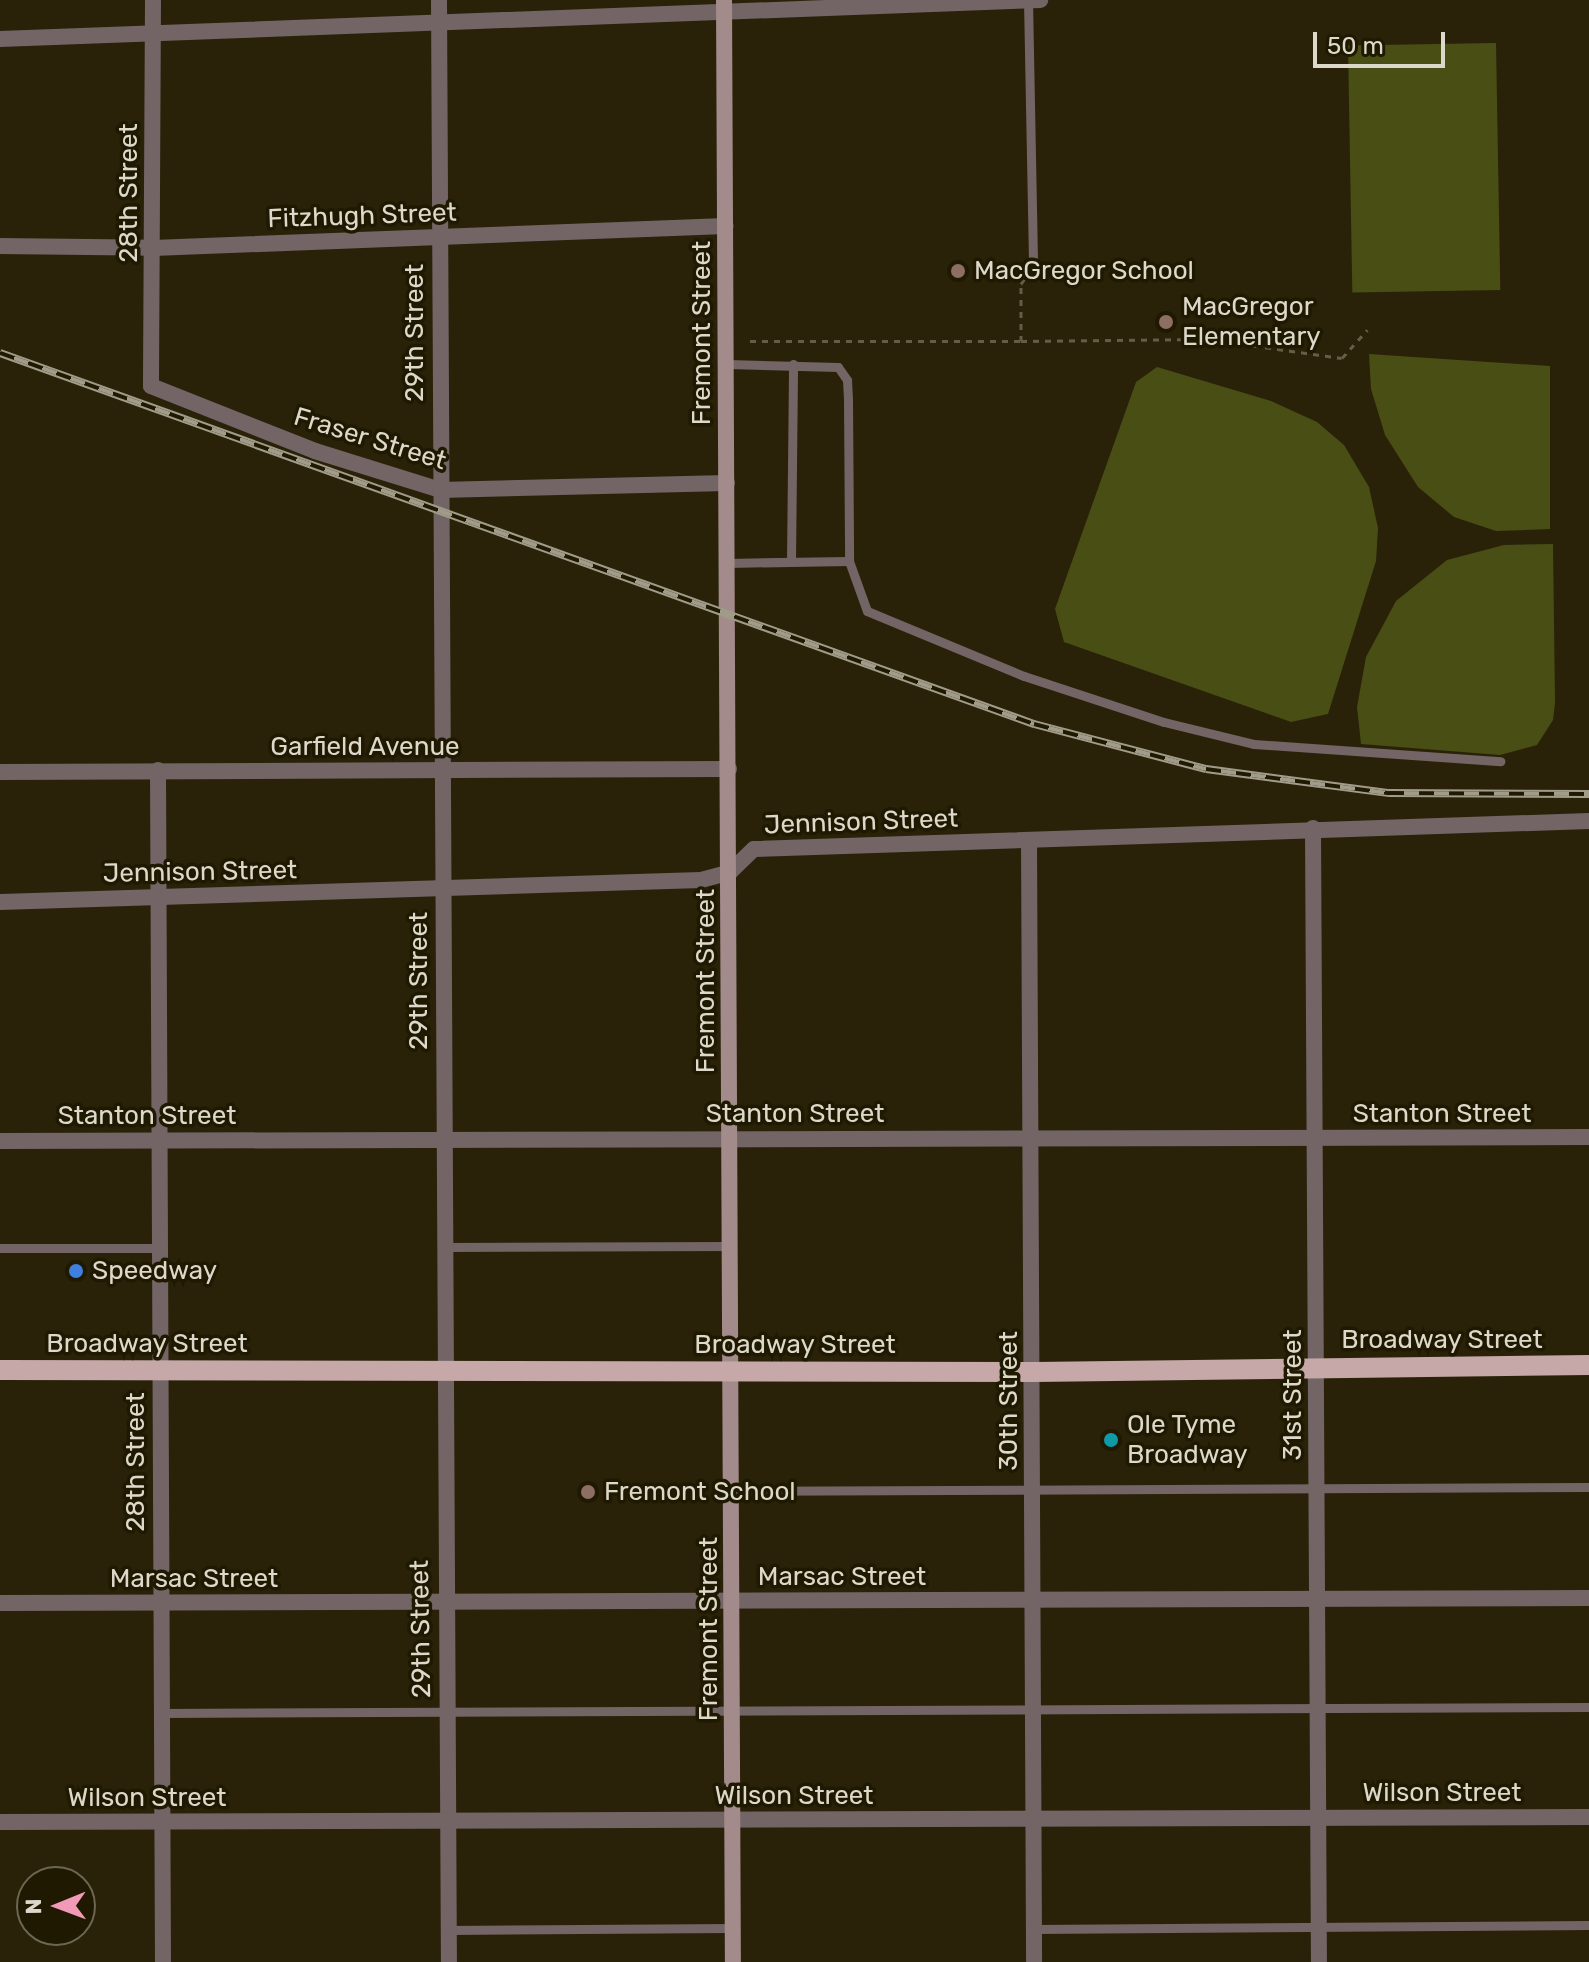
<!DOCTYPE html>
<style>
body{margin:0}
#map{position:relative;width:1589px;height:1962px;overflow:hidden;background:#292209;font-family:Rubik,sans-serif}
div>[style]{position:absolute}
.green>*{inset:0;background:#494e15;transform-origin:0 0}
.path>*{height:3px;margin-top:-1.5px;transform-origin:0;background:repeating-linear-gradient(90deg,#645e48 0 6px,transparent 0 12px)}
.lane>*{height:9px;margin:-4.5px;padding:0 4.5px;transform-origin:4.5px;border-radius:4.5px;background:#736565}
.street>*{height:16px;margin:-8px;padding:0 8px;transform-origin:8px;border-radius:8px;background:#736565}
.secondary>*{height:16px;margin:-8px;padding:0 8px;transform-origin:8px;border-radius:8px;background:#a28b8a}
.primary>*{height:20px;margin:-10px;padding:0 10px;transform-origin:10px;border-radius:10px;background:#c5a8a7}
.rail>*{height:8px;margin-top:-4px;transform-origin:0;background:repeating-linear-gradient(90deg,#201902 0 15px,#a19c89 0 30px);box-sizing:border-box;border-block:2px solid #a19c89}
.dots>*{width:22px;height:22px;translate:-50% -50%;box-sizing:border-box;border:4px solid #201902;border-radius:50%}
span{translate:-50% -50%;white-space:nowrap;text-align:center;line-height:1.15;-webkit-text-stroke:7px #201902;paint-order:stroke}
.street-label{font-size:26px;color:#ddd9ca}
.poi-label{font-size:26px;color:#ddd9ca}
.left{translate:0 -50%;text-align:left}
.north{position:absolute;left:16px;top:1866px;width:80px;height:80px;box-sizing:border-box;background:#201902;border:2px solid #6c6652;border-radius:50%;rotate:269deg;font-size:22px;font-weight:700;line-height:32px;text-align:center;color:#ddd9ca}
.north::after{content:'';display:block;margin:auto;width:28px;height:36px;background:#f09ab7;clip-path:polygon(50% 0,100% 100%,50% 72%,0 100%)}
.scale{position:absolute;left:1313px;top:32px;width:132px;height:36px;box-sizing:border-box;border:4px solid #ddd9ca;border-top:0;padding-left:10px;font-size:24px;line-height:28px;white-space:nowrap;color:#ddd9ca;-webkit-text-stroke:6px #201902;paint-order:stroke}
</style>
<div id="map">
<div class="green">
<i style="left:1496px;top:43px;width:247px;height:148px;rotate:89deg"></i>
<i style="clip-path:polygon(1369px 354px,1550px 366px,1550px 529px,1496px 531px,1454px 517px,1418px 487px,1385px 435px,1371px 389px)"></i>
<i style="clip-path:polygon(1157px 367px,1271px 401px,1317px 422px,1344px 445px,1369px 487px,1378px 528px,1376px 561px,1328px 714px,1291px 722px,1064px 642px,1055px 609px,1136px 382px)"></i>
<i style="clip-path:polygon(1553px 544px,1555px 703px,1553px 720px,1537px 745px,1500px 755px,1361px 744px,1357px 707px,1366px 657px,1396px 601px,1447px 560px,1504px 545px)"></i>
</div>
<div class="path">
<i style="left:750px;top:341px;width:271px"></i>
<i style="left:1021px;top:341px;width:57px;rotate:-90deg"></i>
<i style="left:1021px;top:284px;width:11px;rotate:-56deg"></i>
<i style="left:1021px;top:341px;width:185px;rotate:-0.6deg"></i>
<i style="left:1206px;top:339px;width:137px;rotate:8deg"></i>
<i style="left:1342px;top:358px;width:38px;rotate:-48deg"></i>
</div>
<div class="lane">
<i style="left:1028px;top:0;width:265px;rotate:88.9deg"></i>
<i style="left:727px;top:364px;width:111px;rotate:1.5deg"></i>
<i style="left:838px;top:367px;width:16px;rotate:55deg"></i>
<i style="left:847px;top:380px;width:20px;rotate:87deg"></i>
<i style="left:848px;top:400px;width:161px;rotate:89.6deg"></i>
<i style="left:849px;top:561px;width:121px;rotate:179.1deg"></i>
<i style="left:849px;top:561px;width:53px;rotate:70.2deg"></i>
<i style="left:867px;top:611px;width:170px;rotate:22.5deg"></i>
<i style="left:1024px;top:676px;width:147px;rotate:18.2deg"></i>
<i style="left:1164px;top:722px;width:93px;rotate:13.7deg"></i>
<i style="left:1254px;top:744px;width:247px;rotate:4deg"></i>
<i style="left:791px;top:562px;width:198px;rotate:-89.4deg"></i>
<i style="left:444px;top:1247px;width:286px;rotate:-0.2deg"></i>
<i style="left:0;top:1248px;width:158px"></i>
<i style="left:732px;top:1491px;width:857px;rotate:-0.27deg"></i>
<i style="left:160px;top:1713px;width:1429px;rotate:-0.24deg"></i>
<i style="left:1034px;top:1929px;width:555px;rotate:-0.41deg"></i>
<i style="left:449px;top:1930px;width:283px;rotate:-0.4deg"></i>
</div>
<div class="street">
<i style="left:153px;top:0;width:386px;rotate:90.3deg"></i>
<i style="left:151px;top:386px;width:176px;rotate:21.6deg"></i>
<i style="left:315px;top:451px;width:131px;rotate:17.3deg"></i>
<i style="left:440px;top:490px;width:287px;rotate:-1.4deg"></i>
<i style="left:439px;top:0;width:1962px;rotate:89.71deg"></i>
<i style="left:0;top:39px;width:1041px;rotate:-2.15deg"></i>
<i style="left:0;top:246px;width:153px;rotate:0.7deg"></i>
<i style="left:153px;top:248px;width:573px;rotate:-2.2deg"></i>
<i style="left:158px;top:770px;width:1192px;rotate:89.76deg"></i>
<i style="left:0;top:772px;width:729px;rotate:-0.24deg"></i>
<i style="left:1313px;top:828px;width:1134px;rotate:89.7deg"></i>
<i style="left:1029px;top:840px;width:1122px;rotate:89.74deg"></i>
<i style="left:0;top:902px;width:701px;rotate:-1.8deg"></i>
<i style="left:701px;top:880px;width:30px;rotate:-15deg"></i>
<i style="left:730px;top:872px;width:33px;rotate:-44deg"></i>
<i style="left:754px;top:849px;width:835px;rotate:-1.92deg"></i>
<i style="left:0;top:1141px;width:1589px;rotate:-0.14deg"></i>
<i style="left:0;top:1603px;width:1589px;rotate:-0.18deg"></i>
<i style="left:0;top:1822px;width:1589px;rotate:-0.18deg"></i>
</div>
<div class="secondary">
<i style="left:724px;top:0;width:1962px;rotate:89.74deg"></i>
</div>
<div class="primary">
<i style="left:0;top:1370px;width:1034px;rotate:0.11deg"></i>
<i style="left:1034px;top:1372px;width:555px;rotate:-0.72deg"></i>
</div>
<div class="rail">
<i style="left:0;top:353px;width:1099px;rotate:19.74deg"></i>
<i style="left:1034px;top:724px;width:178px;rotate:14.7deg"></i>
<i style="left:1206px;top:769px;width:185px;rotate:7.5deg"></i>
<i style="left:1389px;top:793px;width:200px;rotate:0.3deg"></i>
</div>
<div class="dots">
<i style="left:958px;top:271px;background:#8d6e63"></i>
<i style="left:1166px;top:322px;background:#8d6e63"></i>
<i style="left:76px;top:1271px;background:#3f7fe0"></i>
<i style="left:1111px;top:1440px;background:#0f9aa8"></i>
<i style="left:588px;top:1492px;background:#8d6e63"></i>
</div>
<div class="street-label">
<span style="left:129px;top:193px;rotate:-90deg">28th Street</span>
<span style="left:362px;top:216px;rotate:-2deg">Fitzhugh Street</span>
<span style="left:415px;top:333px;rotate:-90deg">29th Street</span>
<span style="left:702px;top:333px;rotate:-90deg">Fremont Street</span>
<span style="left:370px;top:439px;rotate:17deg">Fraser Street</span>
<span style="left:365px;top:747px">Garfield Avenue</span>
<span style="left:861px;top:822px;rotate:-2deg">Jennison Street</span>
<span style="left:200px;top:872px;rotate:-1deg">Jennison Street</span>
<span style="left:419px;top:981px;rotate:-90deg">29th Street</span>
<span style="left:706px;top:981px;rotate:-90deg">Fremont Street</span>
<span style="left:795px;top:1114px">Stanton Street</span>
<span style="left:1442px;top:1114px">Stanton Street</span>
<span style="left:147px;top:1116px">Stanton Street</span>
<span style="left:1442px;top:1340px">Broadway Street</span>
<span style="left:147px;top:1344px">Broadway Street</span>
<span style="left:795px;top:1345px">Broadway Street</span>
<span style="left:1293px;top:1395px;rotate:-90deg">31st Street</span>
<span style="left:1009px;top:1401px;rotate:-90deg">30th Street</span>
<span style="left:136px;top:1462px;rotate:-90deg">28th Street</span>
<span style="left:842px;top:1577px">Marsac Street</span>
<span style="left:194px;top:1579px">Marsac Street</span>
<span style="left:421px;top:1629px;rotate:-91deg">29th Street</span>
<span style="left:709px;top:1629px;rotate:-90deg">Fremont Street</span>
<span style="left:1442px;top:1793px">Wilson Street</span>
<span style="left:794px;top:1796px">Wilson Street</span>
<span style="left:147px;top:1798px">Wilson Street</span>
</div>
<div class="poi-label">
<span class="left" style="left:974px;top:271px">MacGregor School</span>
<span class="left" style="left:1182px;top:322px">MacGregor<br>Elementary</span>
<span class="left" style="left:92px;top:1271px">Speedway</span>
<span class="left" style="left:1127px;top:1440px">Ole Tyme<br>Broadway</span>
<span class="left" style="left:604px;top:1492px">Fremont School</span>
</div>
<div class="north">N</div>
<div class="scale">50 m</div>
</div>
